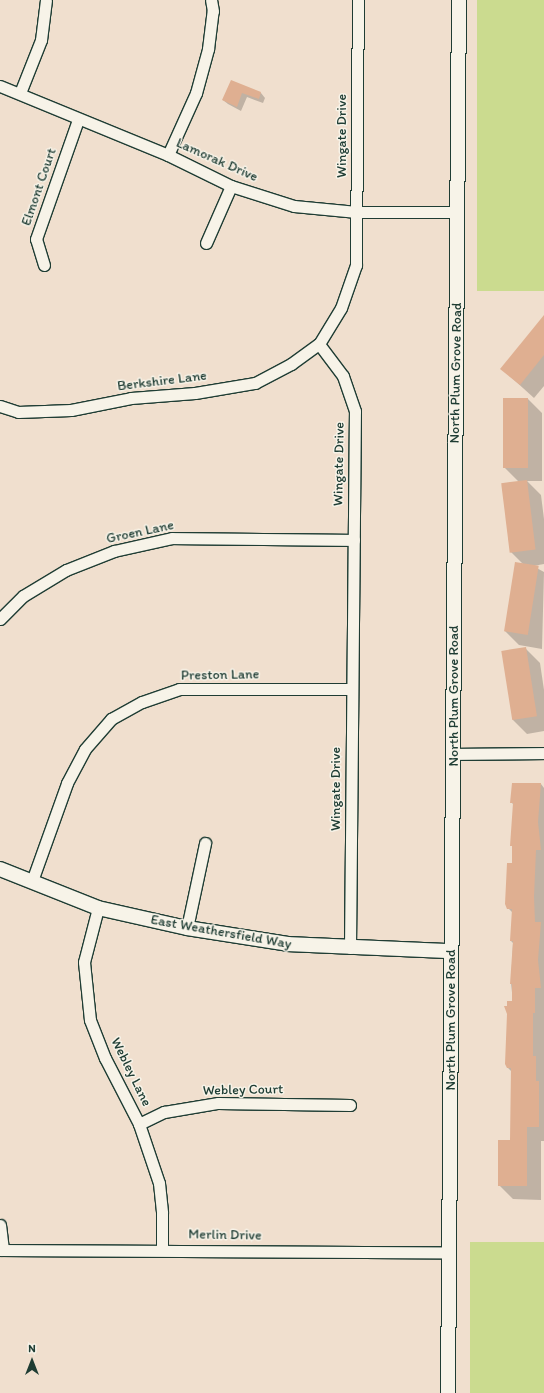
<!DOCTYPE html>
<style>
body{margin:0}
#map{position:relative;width:544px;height:1393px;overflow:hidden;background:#f0dfce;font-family:Itim,sans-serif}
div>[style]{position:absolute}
.green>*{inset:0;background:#cbdb8f;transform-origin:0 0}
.shadow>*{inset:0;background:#0003}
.building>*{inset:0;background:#dfaf91;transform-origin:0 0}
.roads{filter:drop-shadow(1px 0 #1f3d34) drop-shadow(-1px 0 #1f3d34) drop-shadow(0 1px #1f3d34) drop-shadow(0 -1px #1f3d34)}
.minor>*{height:11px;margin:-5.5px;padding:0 5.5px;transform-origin:5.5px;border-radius:5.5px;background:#f7f3e8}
.tertiary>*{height:14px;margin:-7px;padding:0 7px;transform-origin:7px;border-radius:7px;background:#f7f3e8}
span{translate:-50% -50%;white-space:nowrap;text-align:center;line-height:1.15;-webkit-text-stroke:3px #f7f3e8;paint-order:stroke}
.street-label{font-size:14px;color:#1f3d34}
.north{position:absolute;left:12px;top:1341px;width:40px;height:40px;-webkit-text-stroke:3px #f7f3e8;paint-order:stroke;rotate:0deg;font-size:11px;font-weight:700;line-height:16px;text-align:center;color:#1f3d34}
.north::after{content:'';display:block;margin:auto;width:14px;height:18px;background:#1f3d34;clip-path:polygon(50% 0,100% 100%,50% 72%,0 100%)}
</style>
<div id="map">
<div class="green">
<i style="left:477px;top:0;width:67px;height:291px"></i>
<i style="left:470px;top:1242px;width:74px;height:151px"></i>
</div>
<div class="shadow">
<i style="clip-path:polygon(232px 82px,261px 93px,265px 98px,263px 103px,247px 97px,241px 111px,228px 104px,223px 100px)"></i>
<i style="clip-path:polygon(544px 317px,544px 386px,534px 398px,502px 369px)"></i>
<i style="clip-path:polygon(528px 399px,542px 413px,542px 481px,527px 481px,541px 495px,544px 519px,544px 564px,533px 566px,544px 572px,542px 649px,519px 645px,505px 631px,523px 564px,511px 552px,502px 484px,519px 482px,504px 467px)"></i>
<i style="clip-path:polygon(526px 649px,540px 663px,544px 690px,544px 731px,527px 734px,513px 720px)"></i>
<i style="clip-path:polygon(541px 784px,544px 788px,544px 1141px,541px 1141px,541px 1200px,513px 1199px,499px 1185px,511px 1141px,512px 1072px,508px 1068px,513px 1002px,511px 983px,513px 943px,511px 941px,513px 913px,508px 908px,513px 864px,514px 805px,511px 802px)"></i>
</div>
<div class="building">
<i style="clip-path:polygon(231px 80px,261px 92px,259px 99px,242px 93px,237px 107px,222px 100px)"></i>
<i style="clip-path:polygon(544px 315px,544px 355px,520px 385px,500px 369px)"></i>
<i style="left:503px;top:398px;width:25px;height:70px"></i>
<i style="left:527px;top:480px;width:70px;height:26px;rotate:83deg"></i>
<i style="left:515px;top:562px;width:24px;height:70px;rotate:9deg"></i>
<i style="left:526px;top:647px;width:70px;height:25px;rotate:81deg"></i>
<i style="clip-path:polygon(512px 783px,541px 783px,538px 822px,541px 850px,536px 850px,534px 897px,535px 922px,541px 922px,538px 960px,541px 988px,535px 988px,535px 1013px,533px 1013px,533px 1056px,536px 1056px,536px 1081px,539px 1081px,539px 1127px,527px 1127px,527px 1186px,498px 1186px,498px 1140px,510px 1140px,511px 1068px,507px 1068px,505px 1064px,507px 1014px,504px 1006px,507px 1006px,507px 1001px,512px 1001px,512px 984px,510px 984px,513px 941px,510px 941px,512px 909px,507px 909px,505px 904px,507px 863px,512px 863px,512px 846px,510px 846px,513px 803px,510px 803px)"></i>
</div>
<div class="roads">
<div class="minor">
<i style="left:0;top:86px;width:182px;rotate:22.3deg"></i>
<i style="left:168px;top:155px;width:70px;rotate:26.2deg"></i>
<i style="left:231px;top:186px;width:66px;rotate:17.6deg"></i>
<i style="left:294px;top:206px;width:63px;rotate:5.4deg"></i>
<i style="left:357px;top:212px;width:101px"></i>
<i style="left:20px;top:93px;width:57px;rotate:-68.4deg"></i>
<i style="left:41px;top:40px;width:40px;rotate:-82.9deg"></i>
<i style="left:168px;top:155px;width:68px;rotate:-65.7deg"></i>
<i style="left:196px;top:93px;width:46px;rotate:-74.7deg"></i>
<i style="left:208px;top:49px;width:38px;rotate:-83deg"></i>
<i style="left:213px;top:11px;width:11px;rotate:-100deg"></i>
<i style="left:206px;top:243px;width:62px;rotate:-66.3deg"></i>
<i style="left:44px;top:265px;width:27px;rotate:-107deg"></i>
<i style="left:36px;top:239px;width:126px;rotate:-70.6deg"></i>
<i style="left:0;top:406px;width:19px;rotate:18deg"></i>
<i style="left:18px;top:412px;width:53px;rotate:-2.2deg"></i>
<i style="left:71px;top:410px;width:61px;rotate:-11.3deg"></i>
<i style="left:131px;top:398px;width:64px;rotate:-4.5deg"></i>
<i style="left:195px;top:393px;width:61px;rotate:-9.5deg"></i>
<i style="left:255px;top:383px;width:41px;rotate:-27.8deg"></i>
<i style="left:291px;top:364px;width:34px;rotate:-36deg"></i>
<i style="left:0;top:619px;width:33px;rotate:-45deg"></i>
<i style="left:23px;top:596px;width:50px;rotate:-31.2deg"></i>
<i style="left:66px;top:570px;width:52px;rotate:-21.6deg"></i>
<i style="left:114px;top:551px;width:59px;rotate:-12.6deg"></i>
<i style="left:172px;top:538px;width:182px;rotate:0.6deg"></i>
<i style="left:453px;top:754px;width:91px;rotate:-0.6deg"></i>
<i style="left:32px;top:881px;width:104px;rotate:-70.3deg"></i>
<i style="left:67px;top:783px;width:38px;rotate:-62deg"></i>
<i style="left:85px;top:749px;width:40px;rotate:-49deg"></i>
<i style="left:111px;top:719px;width:35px;rotate:-29deg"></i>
<i style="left:142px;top:702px;width:39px;rotate:-19deg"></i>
<i style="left:179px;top:689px;width:172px"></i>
<i style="left:98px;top:908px;width:56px;rotate:104.5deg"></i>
<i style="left:84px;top:962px;width:58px;rotate:84.1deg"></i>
<i style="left:90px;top:1020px;width:41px;rotate:68.5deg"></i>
<i style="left:105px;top:1058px;width:74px;rotate:62.7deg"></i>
<i style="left:139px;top:1124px;width:62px;rotate:71.3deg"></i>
<i style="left:159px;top:1183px;width:30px;rotate:84deg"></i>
<i style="left:162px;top:1213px;width:36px;rotate:90deg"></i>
<i style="left:187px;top:928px;width:87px;rotate:-78deg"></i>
<i style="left:350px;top:948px;width:537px;rotate:-89.47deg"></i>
<i style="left:355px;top:411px;width:37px;rotate:-109deg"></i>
<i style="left:343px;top:376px;width:40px;rotate:-127deg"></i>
<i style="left:319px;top:344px;width:42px;rotate:-58.6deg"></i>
<i style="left:341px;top:308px;width:46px;rotate:-70.8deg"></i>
<i style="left:356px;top:265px;width:265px;rotate:-89.6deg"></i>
<i style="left:139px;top:1124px;width:28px;rotate:-26deg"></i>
<i style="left:164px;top:1112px;width:55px;rotate:-9.5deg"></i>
<i style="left:218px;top:1103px;width:132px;rotate:0.9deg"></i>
<i style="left:0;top:1225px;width:25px;rotate:83deg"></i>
<i style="left:0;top:1250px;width:449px;rotate:0.3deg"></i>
</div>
<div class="tertiary">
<i style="left:0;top:869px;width:105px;rotate:21.7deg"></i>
<i style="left:98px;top:908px;width:91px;rotate:12.7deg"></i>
<i style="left:187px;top:928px;width:102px;rotate:9deg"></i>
<i style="left:288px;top:944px;width:163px;rotate:2.5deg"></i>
<i style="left:448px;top:1393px;width:1393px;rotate:-89.55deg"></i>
</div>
</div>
<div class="street-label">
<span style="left:342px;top:136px;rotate:-90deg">Wingate Drive</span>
<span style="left:217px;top:160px;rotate:24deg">Lamorak Drive</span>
<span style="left:39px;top:187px;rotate:-71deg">Elmont Court</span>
<span style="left:456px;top:373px;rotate:-89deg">North Plum Grove Road</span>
<span style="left:162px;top:381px;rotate:-7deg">Berkshire Lane</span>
<span style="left:339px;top:464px;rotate:-89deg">Wingate Drive</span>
<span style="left:140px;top:532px;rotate:-12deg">Groen Lane</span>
<span style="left:220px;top:675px;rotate:-1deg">Preston Lane</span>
<span style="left:454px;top:696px;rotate:-90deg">North Plum Grove Road</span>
<span style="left:336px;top:789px;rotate:-90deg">Wingate Drive</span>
<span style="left:221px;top:932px;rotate:10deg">East Weathersfield Way</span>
<span style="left:451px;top:1020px;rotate:-90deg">North Plum Grove Road</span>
<span style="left:131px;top:1072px;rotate:64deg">Webley Lane</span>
<span style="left:243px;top:1090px;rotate:-1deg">Webley Court</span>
<span style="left:225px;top:1235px;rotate:1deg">Merlin Drive</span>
</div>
<div class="north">N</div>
</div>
